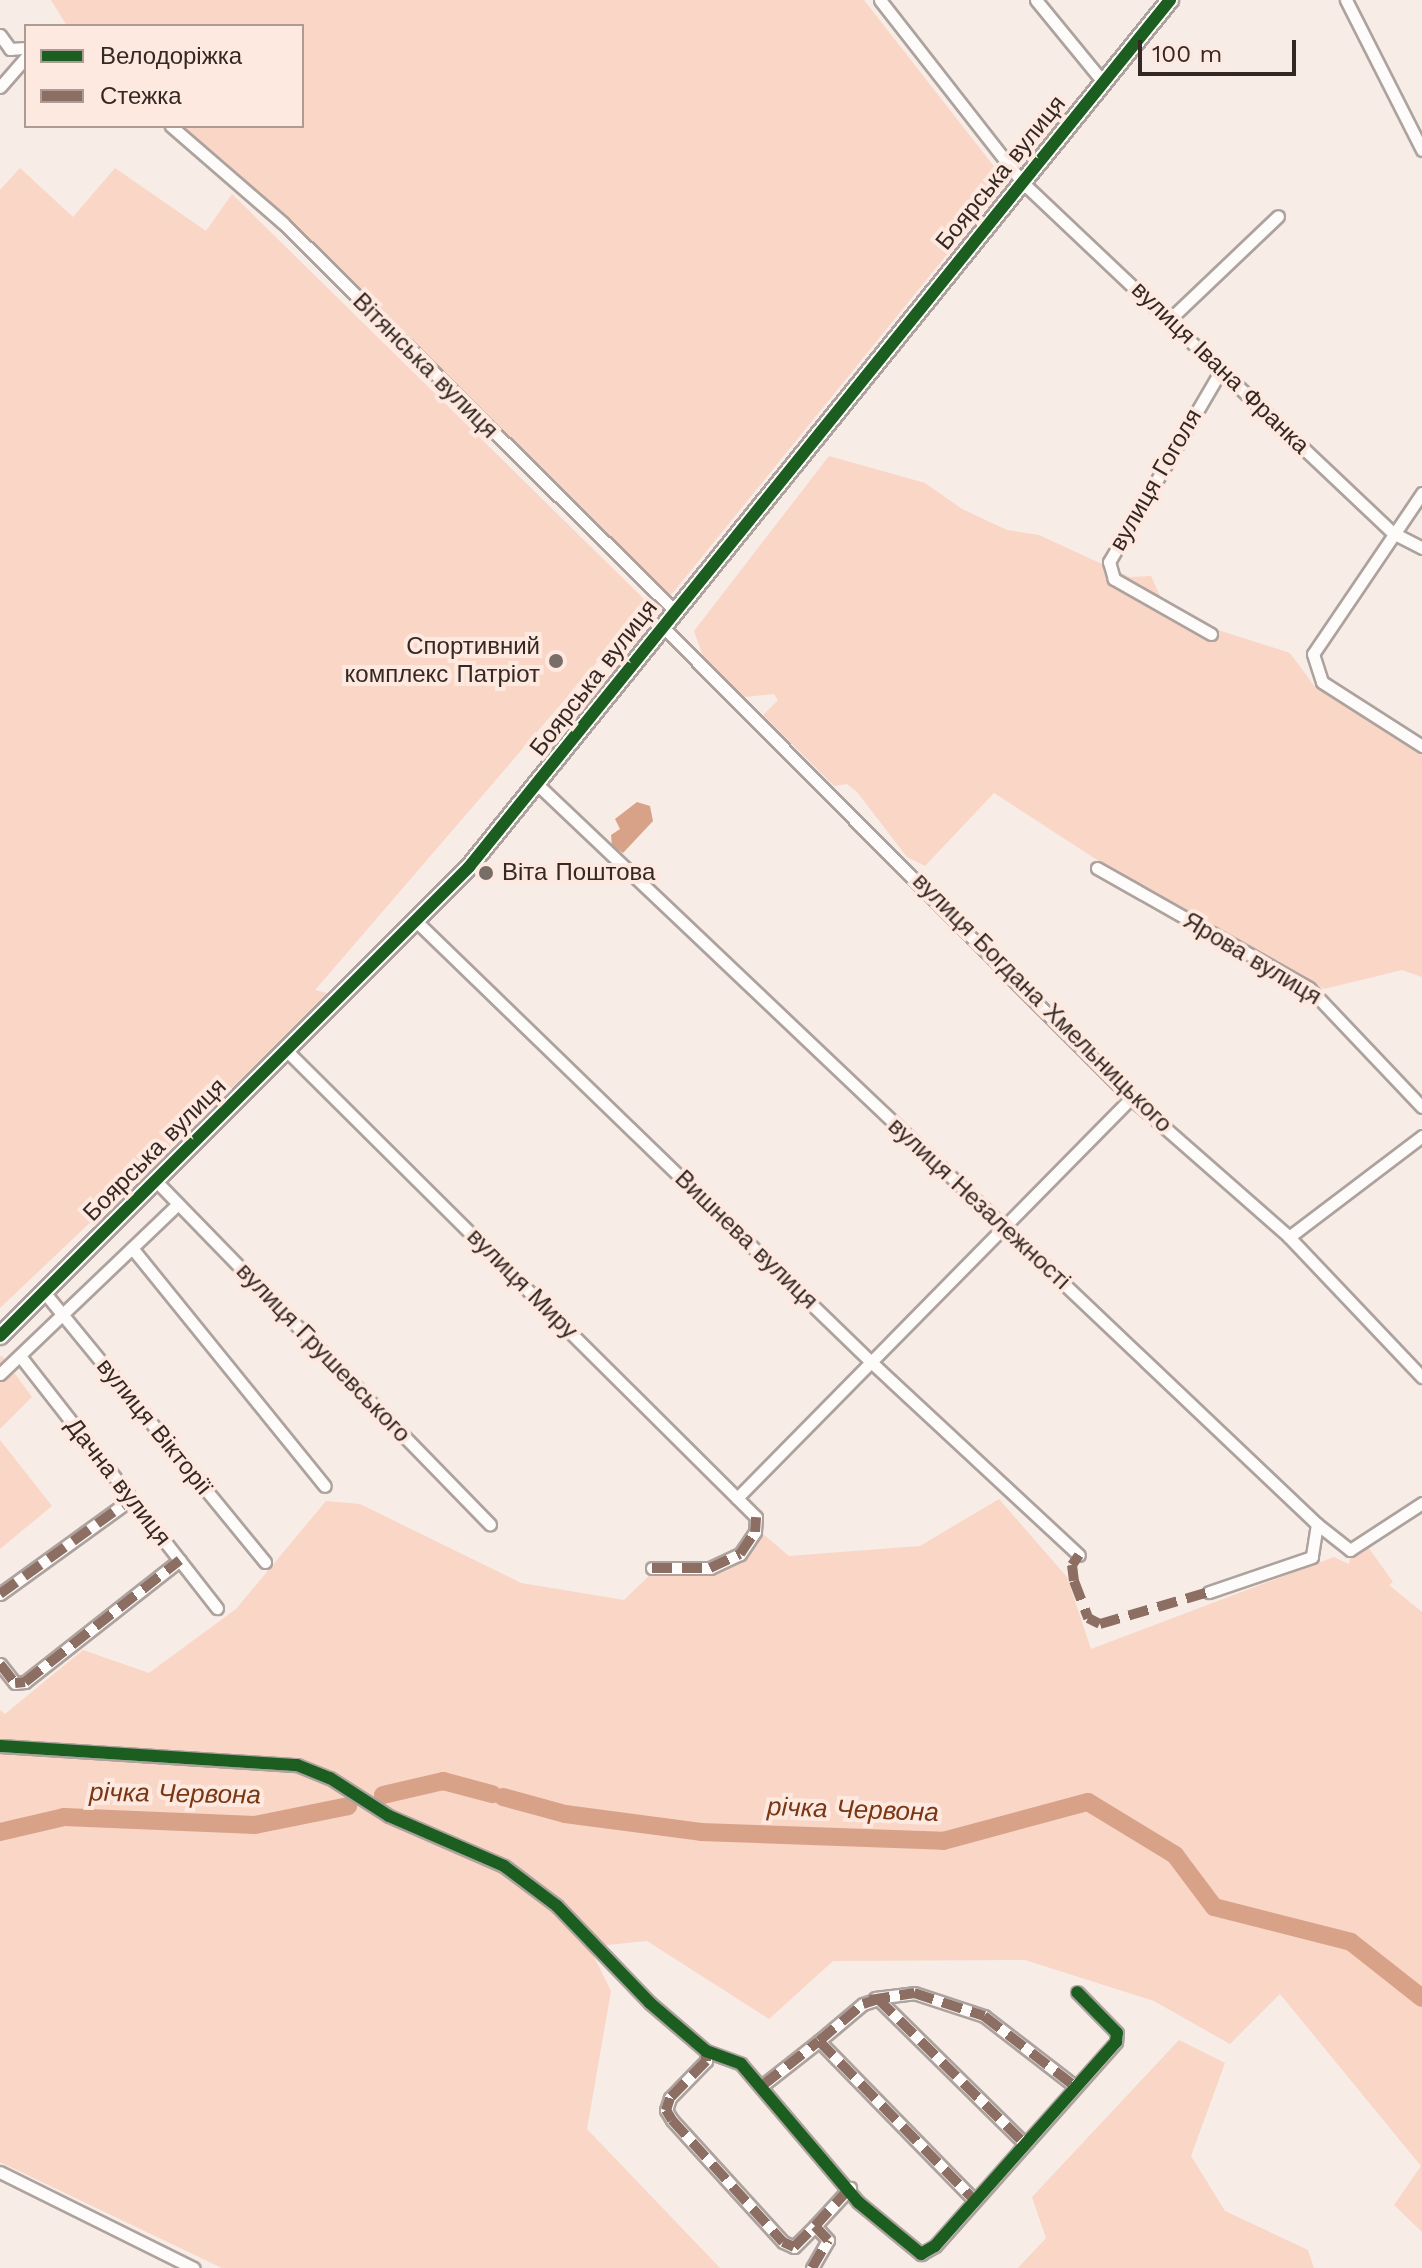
<!DOCTYPE html>
<meta charset="utf-8">
<style>
body{margin:0}
#map{position:relative;width:1422px;height:2268px;overflow:hidden;background:#f7ece6;font-family:"Work Sans",sans-serif}
div>[style]{position:absolute}
.green>*{inset:0;background:#f9d6c6}
.water>*{inset:0;background:#d8a289}
.river>*{height:18px;margin:-9px;padding:0 9px;transform-origin:9px;border-radius:9px;background:#d8a289}
.roads{filter:drop-shadow(2px 0 #ada29d) drop-shadow(-2px 0 #ada29d) drop-shadow(0 2px #ada29d) drop-shadow(0 -2px #ada29d)}
.street>*{height:11px;margin:-5.5px;padding:0 5.5px;transform-origin:5.5px;border-radius:5.5px;background:#fefcfb}
.secondary>*{height:16px;margin:-8px;padding:0 8px;transform-origin:8px;border-radius:8px;background:#fefcfb}
.quiet>*{height:10px;margin-top:-5px;transform-origin:0;background:repeating-linear-gradient(90deg,#8d6e63 0 20px,transparent 0 30px)}
.cycleway>*{height:12px;margin:-6px;padding:0 6px;transform-origin:6px;border-radius:6px;background:#1b5e20}
.dots>*{width:22px;height:22px;translate:-50% -50%;box-sizing:border-box;border:4px solid #fde9e0;border-radius:50%}
span{translate:-50% -50%;white-space:nowrap;text-align:center;line-height:1.15;-webkit-text-stroke:8px #fde9e0;paint-order:stroke}
.street-label{font-size:24px;color:#352823}
.poi-label{font-size:24px;color:#352823}
.right{translate:-100% -50%;text-align:right}
.left{translate:0 -50%;text-align:left}
.water-label{font-size:26px;color:#7a3713;font-style:italic}
.legend{position:absolute;left:24px;top:24px;width:280px;height:104px;box-sizing:border-box;background:#fde9e0;border:2px solid #ad9c94;margin:0;padding:10px 14px;list-style:none;font-size:24px;color:#352823}
.legend li{display:flex;align-items:center;gap:16px;height:40px}
.legend b{width:40px;border:2px solid #ad9c94}
.scale{position:absolute;left:1138px;top:40px;width:158px;height:36px;box-sizing:border-box;border:4px solid #352823;border-top:0;padding-left:10px;font-size:24px;line-height:28px;white-space:nowrap;color:#352823;-webkit-text-stroke:6px #fde9e0;paint-order:stroke}
</style>
<div id="map">
<div class="green">
<i style="clip-path:polygon(51px 0,864px 0,996px 169px,1000px 189px,671px 595px,646px 591px,224px 161px,182px 126px,302px 126px,302px 26px,67px 26px)"></i>
<i style="clip-path:polygon(20px 168px,73px 217px,115px 168px,206px 231px,232px 194px,648px 603px,315px 990px,331px 994px,0 1308px,0 190px)"></i>
<i style="clip-path:polygon(829px 456px,925px 483px,962px 509px,1007px 530px,1039px 535px,1130px 577px,1151px 576px,1161px 598px,1190px 621px,1290px 653px,1315px 687px,1422px 748px,1422px 977px,1402px 970px,1324px 989px,1111px 869px,994px 793px,925px 866px,907px 857px,857px 792px,847px 784px,834px 786px,763px 715px,778px 700px,774px 694px,745px 697px,704px 659px,694px 631px)"></i>
<i style="clip-path:polygon(2px 1356px,32px 1397px,0 1429px,0 1357px)"></i>
<i style="clip-path:polygon(0 1440px,52px 1506px,0 1549px)"></i>
<i style="clip-path:polygon(999px 1499px,1067px 1577px,1091px 1649px,1334px 1557px,1349px 1564px,1350px 1557px,1368px 1547px,1393px 1582px,1389px 1585px,1422px 1612px,1422px 2232px,1394px 2205px,1421px 2166px,1280px 1994px,1230px 2044px,1154px 2001px,1025px 1960px,833px 1961px,769px 2019px,647px 1941px,607px 1945px,593px 1955px,611px 1991px,587px 2129px,720px 2268px,222px 2268px,0 2162px,0 1710px,5px 1714px,83px 1650px,149px 1673px,236px 1609px,326px 1501px,360px 1504px,521px 1583px,624px 1600px,650px 1575px,721px 1571px,746px 1559px,763px 1534px,789px 1556px,920px 1546px)"></i>
<i style="clip-path:polygon(1179px 2040px,1225px 2063px,1191px 2156px,1225px 2211px,1308px 2250px,1314px 2268px,1018px 2268px,1046px 2238px,1032px 2197px)"></i>
</div>
<div class="water">
<i style="clip-path:polygon(637px 802px,650px 806px,653px 821px,623px 853px,612px 846px,611px 835px,620px 829px,615px 819px)"></i>
</div>
<div class="river">
<i style="left:383px;top:1795px;width:62px;rotate:-13.1deg"></i>
<i style="left:443px;top:1781px;width:51px;rotate:14.9deg"></i>
<i style="left:503px;top:1797px;width:64px;rotate:15.3deg"></i>
<i style="left:565px;top:1814px;width:137px;rotate:7.5deg"></i>
<i style="left:701px;top:1832px;width:242px;rotate:2.1deg"></i>
<i style="left:943px;top:1841px;width:150px;rotate:-15.1deg"></i>
<i style="left:1088px;top:1802px;width:102px;rotate:31.3deg"></i>
<i style="left:1175px;top:1855px;width:65px;rotate:53.1deg"></i>
<i style="left:1214px;top:1907px;width:141px;rotate:14.3deg"></i>
<i style="left:1351px;top:1942px;width:90px;rotate:38.3deg"></i>
<i style="left:0;top:1832px;width:66px;rotate:-13.2deg"></i>
<i style="left:64px;top:1817px;width:191px;rotate:2.4deg"></i>
<i style="left:255px;top:1825px;width:95px;rotate:-11.5deg"></i>
</div>
<div class="roads">
<div class="street">
<i style="left:880px;top:0;width:231px;rotate:52deg"></i>
<i style="left:1022px;top:182px;width:511px;rotate:43.41deg"></i>
<i style="left:1393px;top:533px;width:33px;rotate:27deg"></i>
<i style="left:1036px;top:0;width:106px;rotate:50.7deg"></i>
<i style="left:1346px;top:0;width:168px;rotate:63.1deg"></i>
<i style="left:0;top:35px;width:17px;rotate:54deg"></i>
<i style="left:10px;top:49px;width:16px;rotate:-4deg"></i>
<i style="left:0;top:87px;width:40px;rotate:-49deg"></i>
<i style="left:171px;top:126px;width:148px;rotate:40.9deg"></i>
<i style="left:283px;top:223px;width:552px;rotate:44.71deg"></i>
<i style="left:1170px;top:319px;width:149px;rotate:-43.6deg"></i>
<i style="left:1422px;top:493px;width:194px;rotate:124.1deg"></i>
<i style="left:1313px;top:654px;width:29px;rotate:72deg"></i>
<i style="left:1322px;top:682px;width:119px;rotate:32.6deg"></i>
<i style="left:663px;top:627px;width:664px;rotate:45.18deg"></i>
<i style="left:1131px;top:1098px;width:210px;rotate:41.3deg"></i>
<i style="left:1289px;top:1237px;width:193px;rotate:46.5deg"></i>
<i style="left:1211px;top:634px;width:112px;rotate:-150.4deg"></i>
<i style="left:1114px;top:579px;width:18px;rotate:-106deg"></i>
<i style="left:1109px;top:562px;width:222px;rotate:-59.7deg"></i>
<i style="left:538px;top:785px;width:1074px;rotate:43.49deg"></i>
<i style="left:1317px;top:1524px;width:33px;rotate:99deg"></i>
<i style="left:1312px;top:1557px;width:109px;rotate:161.2deg"></i>
<i style="left:1097px;top:868px;width:244px;rotate:29.5deg"></i>
<i style="left:1309px;top:988px;width:164px;rotate:46.5deg"></i>
<i style="left:417px;top:922px;width:631px;rotate:44.1deg"></i>
<i style="left:870px;top:1361px;width:285px;rotate:42.9deg"></i>
<i style="left:287px;top:1051px;width:661px;rotate:44.82deg"></i>
<i style="left:756px;top:1517px;width:15px;rotate:94deg"></i>
<i style="left:755px;top:1532px;width:27px;rotate:124deg"></i>
<i style="left:740px;top:1554px;width:33px;rotate:155deg"></i>
<i style="left:710px;top:1568px;width:58px;rotate:180deg"></i>
<i style="left:156px;top:1181px;width:479px;rotate:45.8deg"></i>
<i style="left:1289px;top:1237px;width:167px;rotate:-37.2deg"></i>
<i style="left:132px;top:1248px;width:306px;rotate:51deg"></i>
<i style="left:44px;top:1292px;width:349px;rotate:50.7deg"></i>
<i style="left:20px;top:1356px;width:320px;rotate:52deg"></i>
<i style="left:0;top:1374px;width:246px;rotate:-43.7deg"></i>
<i style="left:737px;top:1498px;width:561px;rotate:-45.43deg"></i>
<i style="left:1317px;top:1524px;width:42px;rotate:38.2deg"></i>
<i style="left:1350px;top:1550px;width:86px;rotate:-33.1deg"></i>
<i style="left:0;top:1594px;width:160px;rotate:-35.9deg"></i>
<i style="left:0;top:1664px;width:24px;rotate:52deg"></i>
<i style="left:15px;top:1683px;width:10px;rotate:-6deg"></i>
<i style="left:25px;top:1682px;width:197px;rotate:-38.2deg"></i>
<i style="left:0;top:1746px;width:298px;rotate:3.7deg"></i>
<i style="left:297px;top:1765px;width:35px;rotate:22deg"></i>
<i style="left:330px;top:1778px;width:70px;rotate:32.8deg"></i>
<i style="left:389px;top:1816px;width:125px;rotate:23.5deg"></i>
<i style="left:504px;top:1866px;width:66px;rotate:37deg"></i>
<i style="left:557px;top:1906px;width:134px;rotate:46.2deg"></i>
<i style="left:650px;top:2003px;width:74px;rotate:40.6deg"></i>
<i style="left:706px;top:2051px;width:37px;rotate:20deg"></i>
<i style="left:741px;top:2064px;width:181px;rotate:49.7deg"></i>
<i style="left:858px;top:2202px;width:82px;rotate:39.5deg"></i>
<i style="left:921px;top:2254px;width:16px;rotate:-30deg"></i>
<i style="left:935px;top:2246px;width:273px;rotate:-48.4deg"></i>
<i style="left:1116px;top:2042px;width:9px;rotate:-84deg"></i>
<i style="left:1117px;top:2033px;width:57px;rotate:-134.3deg"></i>
<i style="left:875px;top:1998px;width:39px;rotate:-7deg"></i>
<i style="left:914px;top:1993px;width:74px;rotate:18.2deg"></i>
<i style="left:984px;top:2016px;width:116px;rotate:37.7deg"></i>
<i style="left:819px;top:2041px;width:57px;rotate:-40.1deg"></i>
<i style="left:863px;top:2004px;width:16px;rotate:-18deg"></i>
<i style="left:878px;top:1999px;width:206px;rotate:44.6deg"></i>
<i style="left:706px;top:2051px;width:10px;rotate:90deg"></i>
<i style="left:706px;top:2061px;width:52px;rotate:134.2deg"></i>
<i style="left:670px;top:2098px;width:13px;rotate:108deg"></i>
<i style="left:666px;top:2110px;width:12px;rotate:59deg"></i>
<i style="left:672px;top:2120px;width:165px;rotate:47.7deg"></i>
<i style="left:783px;top:2242px;width:12px;rotate:24deg"></i>
<i style="left:794px;top:2247px;width:30px;rotate:-45deg"></i>
<i style="left:763px;top:2085px;width:71px;rotate:-38.2deg"></i>
<i style="left:819px;top:2041px;width:223px;rotate:45.7deg"></i>
<i style="left:0;top:2172px;width:216px;rotate:26.4deg"></i>
<i style="left:812px;top:2268px;width:32px;rotate:-60deg"></i>
<i style="left:828px;top:2240px;width:19px;rotate:-133deg"></i>
<i style="left:815px;top:2226px;width:52px;rotate:-47.4deg"></i>
</div>
<div class="secondary">
<i style="left:0;top:1336px;width:663px;rotate:-45deg"></i>
<i style="left:469px;top:867px;width:1115px;rotate:-51.04deg"></i>
</div>
</div>
<div class="quiet">
<i style="left:1079px;top:1555px;width:12px;rotate:125deg"></i>
<i style="left:1072px;top:1565px;width:16px;rotate:83deg"></i>
<i style="left:1074px;top:1581px;width:40px;rotate:69deg"></i>
<i style="left:1088px;top:1618px;width:13px;rotate:27deg"></i>
<i style="left:1100px;top:1624px;width:114px;rotate:-16.4deg"></i>
<i style="left:652px;top:1568px;width:58px"></i>
<i style="left:710px;top:1568px;width:33px;rotate:-25deg"></i>
<i style="left:740px;top:1554px;width:27px;rotate:-56deg"></i>
<i style="left:755px;top:1532px;width:15px;rotate:-86deg"></i>
<i style="left:0;top:1594px;width:160px;rotate:-35.9deg"></i>
<i style="left:0;top:1664px;width:24px;rotate:52deg"></i>
<i style="left:15px;top:1683px;width:10px;rotate:-6deg"></i>
<i style="left:25px;top:1682px;width:197px;rotate:-38.2deg"></i>
<i style="left:870px;top:2000px;width:45px;rotate:-9deg"></i>
<i style="left:914px;top:1993px;width:74px;rotate:18.2deg"></i>
<i style="left:984px;top:2016px;width:116px;rotate:37.7deg"></i>
<i style="left:819px;top:2041px;width:57px;rotate:-40.1deg"></i>
<i style="left:863px;top:2004px;width:16px;rotate:-18deg"></i>
<i style="left:878px;top:1999px;width:206px;rotate:44.6deg"></i>
<i style="left:706px;top:2051px;width:10px;rotate:90deg"></i>
<i style="left:706px;top:2061px;width:52px;rotate:134.2deg"></i>
<i style="left:670px;top:2098px;width:13px;rotate:108deg"></i>
<i style="left:666px;top:2110px;width:12px;rotate:59deg"></i>
<i style="left:672px;top:2120px;width:165px;rotate:47.7deg"></i>
<i style="left:783px;top:2242px;width:12px;rotate:24deg"></i>
<i style="left:794px;top:2247px;width:30px;rotate:-45deg"></i>
<i style="left:763px;top:2085px;width:71px;rotate:-38.2deg"></i>
<i style="left:819px;top:2041px;width:223px;rotate:45.7deg"></i>
<i style="left:812px;top:2268px;width:32px;rotate:-60deg"></i>
<i style="left:828px;top:2240px;width:19px;rotate:-133deg"></i>
<i style="left:815px;top:2226px;width:52px;rotate:-47.4deg"></i>
</div>
<div class="cycleway">
<i style="left:0;top:1336px;width:663px;rotate:-45deg"></i>
<i style="left:469px;top:867px;width:1115px;rotate:-51.04deg"></i>
<i style="left:0;top:1746px;width:298px;rotate:3.7deg"></i>
<i style="left:297px;top:1765px;width:35px;rotate:22deg"></i>
<i style="left:330px;top:1778px;width:70px;rotate:32.8deg"></i>
<i style="left:389px;top:1816px;width:125px;rotate:23.5deg"></i>
<i style="left:504px;top:1866px;width:66px;rotate:37deg"></i>
<i style="left:557px;top:1906px;width:134px;rotate:46.2deg"></i>
<i style="left:650px;top:2003px;width:74px;rotate:40.6deg"></i>
<i style="left:706px;top:2051px;width:37px;rotate:20deg"></i>
<i style="left:741px;top:2064px;width:181px;rotate:49.7deg"></i>
<i style="left:858px;top:2202px;width:82px;rotate:39.5deg"></i>
<i style="left:921px;top:2254px;width:16px;rotate:-30deg"></i>
<i style="left:935px;top:2246px;width:273px;rotate:-48.4deg"></i>
<i style="left:1116px;top:2042px;width:9px;rotate:-84deg"></i>
<i style="left:1117px;top:2033px;width:57px;rotate:-134.3deg"></i>
</div>
<div class="dots">
<i style="left:556px;top:661px;background:#796d67"></i>
<i style="left:486px;top:873px;background:#796d67"></i>
</div>
<div class="street-label">
<span style="left:1001px;top:173px;rotate:-51deg">Боярська вулиця</span>
<span style="left:425px;top:366px;rotate:45deg">Вітянська вулиця</span>
<span style="left:1220px;top:368px;rotate:44deg">вулиця Івана Франка</span>
<span style="left:1156px;top:480px;rotate:-60deg">вулиця Гоголя</span>
<span style="left:594px;top:678px;rotate:-52deg">Боярська вулиця</span>
<span style="left:1252px;top:959px;rotate:31deg">Ярова вулиця</span>
<span style="left:1042px;top:1003px;rotate:45deg">вулиця Богдана Хмельницького</span>
<span style="left:155px;top:1150px;rotate:-45deg">Боярська вулиця</span>
<span style="left:979px;top:1204px;rotate:43deg">вулиця Незалежності</span>
<span style="left:746px;top:1240px;rotate:44deg">Вишнева вулиця</span>
<span style="left:522px;top:1284px;rotate:45deg">вулиця Миру</span>
<span style="left:323px;top:1353px;rotate:46deg">вулиця Грушевського</span>
<span style="left:154px;top:1427px;rotate:51deg">вулиця Вікторії</span>
<span style="left:118px;top:1482px;rotate:52deg">Дачна вулиця</span>
</div>
<div class="poi-label">
<span class="right" style="left:540px;top:661px">Спортивний<br>комплекс Патріот</span>
<span class="left" style="left:502px;top:873px">Віта Поштова</span>
</div>
<div class="water-label">
<span style="left:175px;top:1794px;rotate:1deg">річка Червона</span>
<span style="left:853px;top:1810px;rotate:2deg">річка Червона</span>
</div>
<ul class="legend">
<li><b style="height:10px;background:#1b5e20"></b>Велодоріжка</li>
<li><b style="height:10px;background:#8d6e63"></b>Стежка</li>
</ul>
<div class="scale">100 m</div>
</div>
